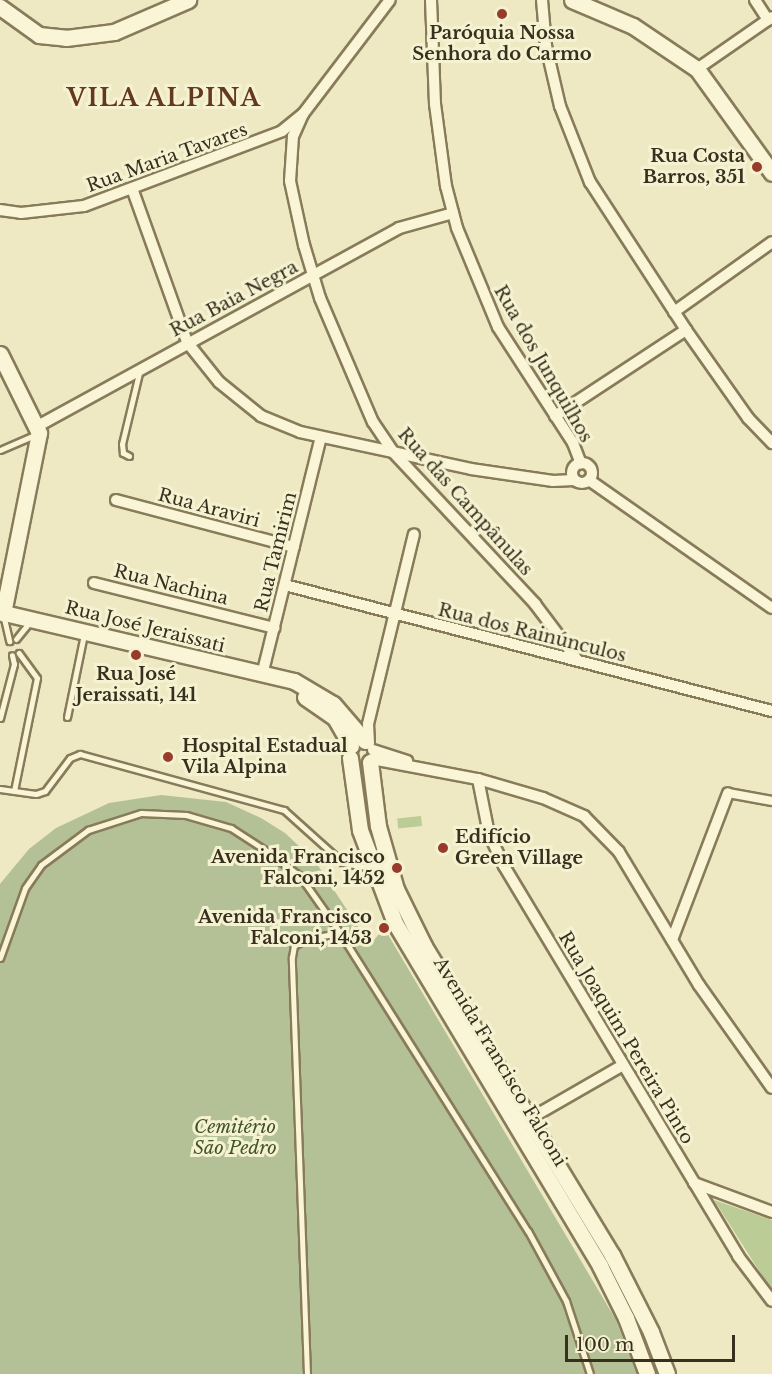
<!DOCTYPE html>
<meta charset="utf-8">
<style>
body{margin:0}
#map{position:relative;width:772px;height:1374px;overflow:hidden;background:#eee9c3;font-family:"Libre Baskerville",serif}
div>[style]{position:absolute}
.green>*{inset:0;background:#bccc97;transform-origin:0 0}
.cemetery>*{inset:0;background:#b4c196}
.roads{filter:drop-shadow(2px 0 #887b5a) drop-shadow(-2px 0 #887b5a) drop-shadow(0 2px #887b5a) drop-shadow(0 -2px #887b5a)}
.service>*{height:5px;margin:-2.5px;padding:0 2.5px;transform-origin:2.5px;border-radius:2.5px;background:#f9f5d6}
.pedestrian>*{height:8px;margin:-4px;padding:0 4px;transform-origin:4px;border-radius:4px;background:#f9f5d6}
.minor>*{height:10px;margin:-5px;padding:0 5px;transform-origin:5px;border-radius:5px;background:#f9f5d6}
.minor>.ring{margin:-5px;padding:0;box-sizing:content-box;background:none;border:10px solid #f9f5d6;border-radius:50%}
.secondary>*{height:15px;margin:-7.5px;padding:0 7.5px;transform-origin:7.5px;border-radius:7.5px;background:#f9f5d6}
.dots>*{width:16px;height:16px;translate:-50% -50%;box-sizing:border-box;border:3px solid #f5f2d2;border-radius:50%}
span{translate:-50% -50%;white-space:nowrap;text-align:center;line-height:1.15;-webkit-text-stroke:6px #f5f2d2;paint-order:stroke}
.poi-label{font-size:18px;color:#382f1e;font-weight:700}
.right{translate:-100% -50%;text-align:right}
.left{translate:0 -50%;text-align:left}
.street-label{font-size:18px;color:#382f1e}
.park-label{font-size:18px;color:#405424;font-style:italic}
.district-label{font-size:24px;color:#65391d;font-weight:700;letter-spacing:1.5px}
.scale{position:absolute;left:565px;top:1335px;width:170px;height:27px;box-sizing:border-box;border:3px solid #382f1e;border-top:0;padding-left:8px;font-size:18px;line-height:21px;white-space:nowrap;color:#382f1e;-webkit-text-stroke:4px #f5f2d2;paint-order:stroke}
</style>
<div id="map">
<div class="green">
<i style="left:421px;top:816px;width:10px;height:24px;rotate:84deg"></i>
<i style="clip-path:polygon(714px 1200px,772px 1220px,772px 1291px)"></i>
</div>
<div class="cemetery">
<i style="clip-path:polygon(161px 795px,226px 802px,261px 818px,285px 833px,315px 861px,370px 945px,384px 928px,616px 1320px,637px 1374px,0 1374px,0 884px,29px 849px,56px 828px,109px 803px)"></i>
</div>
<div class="roads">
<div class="service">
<i style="left:0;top:450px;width:40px;rotate:-23.4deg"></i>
<i style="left:129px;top:456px;width:7px;rotate:-153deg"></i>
<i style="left:123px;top:453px;width:9px;rotate:-96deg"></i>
<i style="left:122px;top:444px;width:73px;rotate:-76.5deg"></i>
<i style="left:3px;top:614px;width:28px;rotate:77deg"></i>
<i style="left:16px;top:639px;width:22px;rotate:-51deg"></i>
<i style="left:67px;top:717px;width:85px;rotate:-78.4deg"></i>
<i style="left:0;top:718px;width:56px;rotate:-75.5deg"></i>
<i style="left:14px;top:664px;width:9px;rotate:-103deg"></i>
<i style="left:0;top:789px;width:36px;rotate:8deg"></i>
<i style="left:36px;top:794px;width:9px;rotate:-18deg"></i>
<i style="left:45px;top:791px;width:41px;rotate:-52.9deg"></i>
<i style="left:70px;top:758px;width:11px;rotate:-22deg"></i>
<i style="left:80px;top:754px;width:212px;rotate:15.4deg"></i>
<i style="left:284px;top:810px;width:79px;rotate:41.9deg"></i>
<i style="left:343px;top:863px;width:28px;rotate:10deg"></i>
<i style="left:14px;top:791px;width:115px;rotate:-78.5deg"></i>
<i style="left:37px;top:678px;width:31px;rotate:-126deg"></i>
<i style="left:0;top:958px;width:74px;rotate:-70.3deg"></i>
<i style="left:25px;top:888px;width:28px;rotate:-55deg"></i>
<i style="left:41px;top:865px;width:59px;rotate:-36.7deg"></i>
<i style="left:88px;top:830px;width:56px;rotate:-17.8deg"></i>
<i style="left:141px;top:813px;width:45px;rotate:2.5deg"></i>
<i style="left:186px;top:815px;width:47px;rotate:16.1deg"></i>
<i style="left:231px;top:828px;width:40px;rotate:32.9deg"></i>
<i style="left:265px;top:850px;width:44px;rotate:36.6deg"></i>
<i style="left:300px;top:876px;width:70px;rotate:54.9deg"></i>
<i style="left:340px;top:933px;width:352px;rotate:57.8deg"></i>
<i style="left:528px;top:1231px;width:80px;rotate:61.5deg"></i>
<i style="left:566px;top:1301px;width:77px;rotate:71.8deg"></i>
<i style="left:307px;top:1374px;width:417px;rotate:-92.1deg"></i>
<i style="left:292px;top:957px;width:11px;rotate:-80deg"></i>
<i style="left:294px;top:946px;width:13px;rotate:-32deg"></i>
<i style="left:305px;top:939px;width:36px;rotate:-10deg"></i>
</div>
<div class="pedestrian">
<i style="left:728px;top:793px;width:45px;rotate:10.3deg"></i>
</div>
<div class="minor">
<i style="left:431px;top:0;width:104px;rotate:87.8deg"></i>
<i style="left:435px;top:104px;width:83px;rotate:82.4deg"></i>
<i style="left:446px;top:186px;width:43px;rotate:75.3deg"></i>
<i style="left:457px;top:228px;width:107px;rotate:67.5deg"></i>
<i style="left:498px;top:327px;width:138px;rotate:57.1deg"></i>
<i style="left:573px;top:443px;width:22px;rotate:69deg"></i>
<i style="left:542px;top:0;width:46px;rotate:85deg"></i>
<i style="left:546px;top:46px;width:62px;rotate:76.9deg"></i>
<i style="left:560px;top:106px;width:82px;rotate:68.5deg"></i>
<i style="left:590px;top:182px;width:176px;rotate:57deg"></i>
<i style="left:686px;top:330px;width:108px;rotate:54.8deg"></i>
<i style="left:748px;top:418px;width:35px;rotate:46deg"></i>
<i style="left:755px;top:0;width:24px;rotate:57deg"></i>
<i style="left:697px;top:69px;width:91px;rotate:-34.7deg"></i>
<i style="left:303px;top:114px;width:24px;rotate:114deg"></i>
<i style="left:293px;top:136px;width:45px;rotate:93.8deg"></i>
<i style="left:290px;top:181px;width:66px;rotate:77.7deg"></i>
<i style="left:304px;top:245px;width:55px;rotate:73.2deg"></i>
<i style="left:320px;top:298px;width:135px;rotate:66.9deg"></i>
<i style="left:373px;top:422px;width:36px;rotate:56deg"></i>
<i style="left:393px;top:452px;width:208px;rotate:46.9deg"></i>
<i style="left:535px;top:604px;width:71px;rotate:53deg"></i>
<i style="left:133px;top:191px;width:160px;rotate:70.3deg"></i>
<i style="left:187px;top:342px;width:51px;rotate:51.3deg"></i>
<i style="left:219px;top:382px;width:54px;rotate:39deg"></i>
<i style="left:261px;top:416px;width:42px;rotate:22.3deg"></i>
<i style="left:300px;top:432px;width:175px;rotate:12.2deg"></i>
<i style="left:471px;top:469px;width:83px;rotate:8.3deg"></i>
<i style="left:553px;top:481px;width:21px;rotate:-3deg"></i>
<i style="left:0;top:210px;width:21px;rotate:8deg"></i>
<i style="left:21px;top:213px;width:63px;rotate:-6.3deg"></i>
<i style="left:84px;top:206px;width:212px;rotate:-20.7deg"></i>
<i style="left:282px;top:131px;width:27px;rotate:-39deg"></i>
<i style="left:303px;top:114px;width:143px;rotate:-52.7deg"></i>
<i style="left:674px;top:312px;width:120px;rotate:-35.5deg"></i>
<i style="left:555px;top:416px;width:157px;rotate:-33.3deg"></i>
<i style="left:36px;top:427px;width:414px;rotate:-28.7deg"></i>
<i style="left:399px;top:228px;width:56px;rotate:-15.5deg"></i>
<i class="ring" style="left:572px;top:463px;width:10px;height:10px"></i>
<i style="left:589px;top:480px;width:223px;rotate:35deg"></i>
<i style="left:116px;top:500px;width:184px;rotate:14.8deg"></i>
<i style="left:94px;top:583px;width:186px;rotate:14deg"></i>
<i style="left:285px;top:585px;width:503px;rotate:14.51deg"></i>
<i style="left:262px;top:675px;width:245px;rotate:-76.1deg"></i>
<i style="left:369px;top:743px;width:19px;rotate:-93deg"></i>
<i style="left:368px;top:724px;width:195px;rotate:-76.4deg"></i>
<i style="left:373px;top:750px;width:36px;rotate:18deg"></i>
<i style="left:372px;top:759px;width:108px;rotate:10.7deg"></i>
<i style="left:478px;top:779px;width:68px;rotate:16.3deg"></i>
<i style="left:543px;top:798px;width:45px;rotate:23.7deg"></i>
<i style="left:584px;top:816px;width:50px;rotate:45.8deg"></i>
<i style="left:619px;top:852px;width:155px;rotate:59deg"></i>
<i style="left:699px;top:985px;width:126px;rotate:54.7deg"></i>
<i style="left:478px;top:779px;width:56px;rotate:78.7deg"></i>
<i style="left:489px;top:834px;width:35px;rotate:65deg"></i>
<i style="left:504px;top:866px;width:455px;rotate:59deg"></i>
<i style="left:738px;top:1256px;width:56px;rotate:52.9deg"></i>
<i style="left:672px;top:940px;width:157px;rotate:-69.1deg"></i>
<i style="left:524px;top:1122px;width:114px;rotate:-29.9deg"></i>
<i style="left:694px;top:1183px;width:83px;rotate:20.4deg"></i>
</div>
<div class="secondary">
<i style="left:572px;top:0;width:66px;rotate:23.1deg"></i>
<i style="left:633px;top:26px;width:77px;rotate:33.9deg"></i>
<i style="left:697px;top:69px;width:128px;rotate:54.2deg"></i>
<i style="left:0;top:7px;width:48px;rotate:35.7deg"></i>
<i style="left:39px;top:35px;width:27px;rotate:6deg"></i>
<i style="left:66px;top:38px;width:48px;rotate:-7.1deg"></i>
<i style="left:114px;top:32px;width:81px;rotate:-23.4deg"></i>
<i style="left:0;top:354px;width:88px;rotate:63.7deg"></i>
<i style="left:39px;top:433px;width:184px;rotate:101.3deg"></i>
<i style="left:0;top:612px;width:302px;rotate:13.2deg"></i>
<i style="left:294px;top:681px;width:45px;rotate:30.5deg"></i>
<i style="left:333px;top:704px;width:49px;rotate:49.1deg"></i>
<i style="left:305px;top:697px;width:37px;rotate:35deg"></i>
<i style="left:335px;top:718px;width:32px;rotate:60deg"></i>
<i style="left:350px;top:758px;width:73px;rotate:82.1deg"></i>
<i style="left:360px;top:830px;width:99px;rotate:69.4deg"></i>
<i style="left:395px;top:923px;width:400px;rotate:59.1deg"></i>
<i style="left:600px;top:1266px;width:58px;rotate:63.4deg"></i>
<i style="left:626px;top:1318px;width:60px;rotate:69.4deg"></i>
<i style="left:370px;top:762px;width:64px;rotate:82.9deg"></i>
<i style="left:378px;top:826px;width:66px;rotate:74.1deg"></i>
<i style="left:396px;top:889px;width:64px;rotate:63.8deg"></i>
<i style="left:424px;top:946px;width:362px;rotate:58.7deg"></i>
<i style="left:612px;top:1255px;width:86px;rotate:63.1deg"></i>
<i style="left:651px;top:1332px;width:45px;rotate:69.1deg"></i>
</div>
</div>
<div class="dots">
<i style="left:502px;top:14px;background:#973c2a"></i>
<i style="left:757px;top:167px;background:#973c2a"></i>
<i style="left:136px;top:655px;background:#973c2a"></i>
<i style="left:168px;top:757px;background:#973c2a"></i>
<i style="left:443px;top:848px;background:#973c2a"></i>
<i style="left:397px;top:868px;background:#973c2a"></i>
<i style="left:384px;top:928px;background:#973c2a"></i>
</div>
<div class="poi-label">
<span style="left:502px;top:44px">Paróquia Nossa<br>Senhora do Carmo</span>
<span class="right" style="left:745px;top:167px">Rua Costa<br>Barros, 351</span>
<span style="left:136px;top:685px">Rua José<br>Jeraissati, 141</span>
<span class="left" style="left:182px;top:757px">Hospital Estadual<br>Vila Alpina</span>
<span class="left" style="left:455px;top:848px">Edifício<br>Green Village</span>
<span class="right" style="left:385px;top:868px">Avenida Francisco<br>Falconi, 1452</span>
<span class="right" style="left:372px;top:928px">Avenida Francisco<br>Falconi, 1453</span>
</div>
<div class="street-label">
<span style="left:167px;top:158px;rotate:-20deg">Rua Maria Tavares</span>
<span style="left:234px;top:299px;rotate:-28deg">Rua Baia Negra</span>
<span style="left:543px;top:364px;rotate:60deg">Rua dos Junquilhos</span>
<span style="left:465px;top:502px;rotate:48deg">Rua das Campânulas</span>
<span style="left:209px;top:508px;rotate:15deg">Rua Araviri</span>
<span style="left:276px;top:552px;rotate:-76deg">Rua Tamirim</span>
<span style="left:171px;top:585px;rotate:14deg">Rua Nachina</span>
<span style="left:145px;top:627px;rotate:14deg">Rua José Jeraissati</span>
<span style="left:532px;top:633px;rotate:14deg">Rua dos Rainúnculos</span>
<span style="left:626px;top:1038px;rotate:59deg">Rua Joaquim Pereira Pinto</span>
<span style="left:500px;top:1062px;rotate:59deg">Avenida Francisco Falconi</span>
</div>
<div class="park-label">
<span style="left:235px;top:1138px">Cemitério<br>São Pedro</span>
</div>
<div class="district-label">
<span style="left:164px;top:98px">VILA ALPINA</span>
</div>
<div class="scale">100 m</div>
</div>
